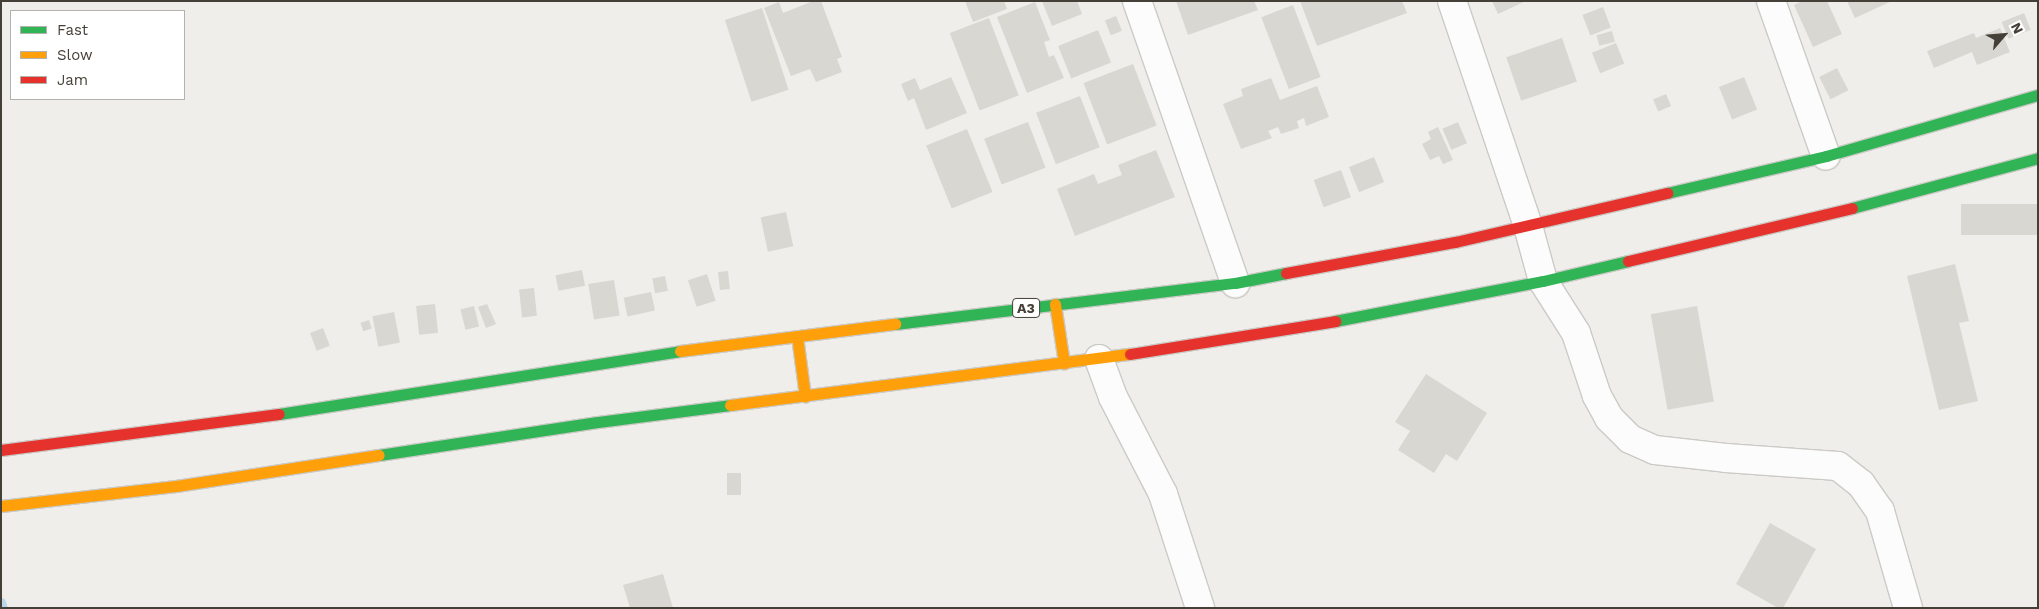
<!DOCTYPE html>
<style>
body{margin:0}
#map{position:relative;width:2039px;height:609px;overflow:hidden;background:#efeeea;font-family:"Work Sans",sans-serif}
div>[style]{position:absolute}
.stream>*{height:9px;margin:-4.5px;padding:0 4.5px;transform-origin:4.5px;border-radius:4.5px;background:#bed6e9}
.building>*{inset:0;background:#d9d7d2;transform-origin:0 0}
.roads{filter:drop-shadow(1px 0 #cbcac6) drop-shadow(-1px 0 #cbcac6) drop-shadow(0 1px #cbcac6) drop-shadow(0 -1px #cbcac6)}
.street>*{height:28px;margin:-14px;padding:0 14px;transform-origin:14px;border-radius:14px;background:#fdfcfc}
.fast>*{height:11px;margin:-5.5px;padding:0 5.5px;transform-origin:5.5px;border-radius:5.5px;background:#30b455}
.slow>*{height:11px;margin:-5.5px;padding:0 5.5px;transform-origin:5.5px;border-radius:5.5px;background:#ff9f0a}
.jam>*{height:11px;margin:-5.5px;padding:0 5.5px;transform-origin:5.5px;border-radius:5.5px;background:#e5322d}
span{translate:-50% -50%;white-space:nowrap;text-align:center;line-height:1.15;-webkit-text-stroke:4px #fff;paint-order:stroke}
.shield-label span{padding:1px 4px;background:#fff;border:1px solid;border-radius:4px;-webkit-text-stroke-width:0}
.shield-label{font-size:14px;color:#443f37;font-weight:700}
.frame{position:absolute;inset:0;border:2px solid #443f37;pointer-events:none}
.legend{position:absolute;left:10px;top:10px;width:175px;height:90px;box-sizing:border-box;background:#fff;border:1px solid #b4b2af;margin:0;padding:6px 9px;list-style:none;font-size:15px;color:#443f37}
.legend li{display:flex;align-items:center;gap:10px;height:25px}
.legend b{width:25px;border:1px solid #b4b2af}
.north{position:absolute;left:1979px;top:10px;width:50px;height:50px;-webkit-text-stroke:4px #fff;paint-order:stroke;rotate:63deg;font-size:14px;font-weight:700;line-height:20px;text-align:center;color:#443f37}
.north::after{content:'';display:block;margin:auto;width:18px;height:22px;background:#443f37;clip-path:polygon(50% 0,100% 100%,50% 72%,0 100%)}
</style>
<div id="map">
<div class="stream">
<i style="left:1px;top:602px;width:6px;rotate:72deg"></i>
</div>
<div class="building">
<i style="clip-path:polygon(813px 1px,821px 1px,842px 57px,837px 59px,842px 72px,816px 82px,810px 69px,791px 76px,764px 8px,779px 2px,783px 13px)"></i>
<i style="clip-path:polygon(965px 1px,1004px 1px,1007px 9px,973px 22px)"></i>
<i style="clip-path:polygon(1042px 1px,1077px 1px,1082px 14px,1052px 26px)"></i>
<i style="clip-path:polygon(1176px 1px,1254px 1px,1258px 10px,1188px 35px)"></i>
<i style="clip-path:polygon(1300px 1px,1402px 1px,1407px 13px,1317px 46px)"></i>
<i style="clip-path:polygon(1492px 1px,1526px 1px,1498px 14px)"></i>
<i style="clip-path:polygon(1802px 1px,1827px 1px,1842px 34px,1813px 47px,1794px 5px)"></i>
<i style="clip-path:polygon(1847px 1px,1892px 1px,1855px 18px)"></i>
<i style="clip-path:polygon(1035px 2px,1050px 40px,1044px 42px,1049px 57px,1054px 55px,1064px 78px,1027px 93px,997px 17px)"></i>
<i style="left:1293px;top:5px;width:77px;height:34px;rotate:69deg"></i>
<i style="left:1603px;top:7px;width:22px;height:22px;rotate:69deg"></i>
<i style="left:762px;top:8px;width:86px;height:39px;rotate:72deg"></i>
<i style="left:2024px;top:13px;width:18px;height:24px;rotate:68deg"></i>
<i style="left:1116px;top:16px;width:16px;height:12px;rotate:68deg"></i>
<i style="left:989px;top:18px;width:83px;height:42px;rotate:69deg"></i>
<i style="clip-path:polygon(2000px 28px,2010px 52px,1977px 65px,1972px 52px,1934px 68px,1927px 51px,1974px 33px,1976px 38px)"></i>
<i style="left:1098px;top:30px;width:35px;height:43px;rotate:68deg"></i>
<i style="left:1612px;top:31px;width:11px;height:16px;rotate:75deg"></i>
<i style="left:1562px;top:38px;width:46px;height:59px;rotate:71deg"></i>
<i style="left:1616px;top:43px;width:22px;height:26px;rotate:68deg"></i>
<i style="left:1133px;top:64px;width:66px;height:53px;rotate:69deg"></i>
<i style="left:1837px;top:68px;width:25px;height:20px;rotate:63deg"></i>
<i style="clip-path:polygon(951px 77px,967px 113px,926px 130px,914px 98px,908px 101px,901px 84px,915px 78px,920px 90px)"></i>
<i style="left:1744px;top:77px;width:35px;height:27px;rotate:68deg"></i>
<i style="clip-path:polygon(1271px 78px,1280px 100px,1317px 86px,1329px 117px,1306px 126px,1304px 118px,1297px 121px,1299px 128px,1281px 134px,1278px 127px,1268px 131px,1272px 138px,1241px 149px,1223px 104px,1243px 96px,1241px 89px)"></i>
<i style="left:1666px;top:94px;width:13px;height:14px;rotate:67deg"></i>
<i style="left:1080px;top:96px;width:55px;height:47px;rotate:69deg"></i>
<i style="left:1028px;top:122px;width:49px;height:47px;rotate:69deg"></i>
<i style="left:1458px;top:122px;width:23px;height:17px;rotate:67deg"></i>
<i style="clip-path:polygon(1438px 127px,1453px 160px,1443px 164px,1439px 156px,1430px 160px,1422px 144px,1431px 139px,1428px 132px)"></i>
<i style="left:967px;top:129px;width:68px;height:44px;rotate:68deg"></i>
<i style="clip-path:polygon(1156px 150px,1175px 197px,1075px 236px,1057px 189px,1094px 174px,1098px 184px,1122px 175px,1118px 165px)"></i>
<i style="left:1374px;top:157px;width:27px;height:27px;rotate:68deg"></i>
<i style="left:1341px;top:170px;width:29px;height:29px;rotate:70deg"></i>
<i style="left:2038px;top:204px;width:31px;height:77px;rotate:90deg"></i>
<i style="left:786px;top:212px;width:35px;height:26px;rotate:78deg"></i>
<i style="clip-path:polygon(1955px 264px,1969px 321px,1959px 323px,1978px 401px,1939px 410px,1907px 276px)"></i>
<i style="left:582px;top:270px;width:16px;height:27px;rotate:79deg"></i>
<i style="left:728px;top:271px;width:18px;height:10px;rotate:84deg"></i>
<i style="left:707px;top:274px;width:28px;height:20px;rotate:72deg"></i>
<i style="left:665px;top:276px;width:15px;height:13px;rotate:79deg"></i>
<i style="left:614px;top:280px;width:36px;height:26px;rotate:81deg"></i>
<i style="left:534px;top:288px;width:28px;height:15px;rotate:84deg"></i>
<i style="left:651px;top:292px;width:19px;height:28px;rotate:78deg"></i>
<i style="left:435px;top:304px;width:29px;height:19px;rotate:84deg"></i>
<i style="clip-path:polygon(487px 304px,496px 324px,486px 328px,478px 307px)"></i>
<i style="left:474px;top:306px;width:21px;height:14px;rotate:76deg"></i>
<i style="left:1697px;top:306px;width:97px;height:47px;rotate:80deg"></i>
<i style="left:394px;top:312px;width:31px;height:22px;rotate:79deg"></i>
<i style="left:369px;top:320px;width:9px;height:9px;rotate:72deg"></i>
<i style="left:323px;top:328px;width:19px;height:14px;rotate:69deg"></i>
<i style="clip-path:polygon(1426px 374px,1487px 413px,1457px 461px,1446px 454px,1434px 473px,1398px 450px,1410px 431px,1395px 422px)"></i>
<i style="left:727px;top:473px;width:14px;height:22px"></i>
<i style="clip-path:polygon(1770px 523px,1816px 549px,1783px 608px,1778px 608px,1736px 584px)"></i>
<i style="clip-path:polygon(663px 574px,673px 608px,630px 608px,623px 585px)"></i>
</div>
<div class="roads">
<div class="street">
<i style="left:1137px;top:1px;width:299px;rotate:70.8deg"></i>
<i style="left:1452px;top:1px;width:237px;rotate:71.3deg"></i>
<i style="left:1528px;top:226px;width:57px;rotate:74.7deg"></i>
<i style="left:1543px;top:281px;width:62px;rotate:57.6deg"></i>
<i style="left:1576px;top:333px;width:66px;rotate:71.6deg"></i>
<i style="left:1597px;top:396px;width:25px;rotate:61deg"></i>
<i style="left:1609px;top:418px;width:30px;rotate:45deg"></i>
<i style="left:1630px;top:439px;width:27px;rotate:24deg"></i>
<i style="left:1655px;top:450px;width:71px;rotate:6.4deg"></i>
<i style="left:1726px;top:458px;width:112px;rotate:4.1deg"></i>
<i style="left:1838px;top:466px;width:29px;rotate:38deg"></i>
<i style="left:1861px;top:484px;width:33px;rotate:55deg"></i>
<i style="left:1880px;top:511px;width:101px;rotate:73.9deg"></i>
<i style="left:1771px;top:1px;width:164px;rotate:70.5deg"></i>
<i style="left:1099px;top:359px;width:40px;rotate:69.8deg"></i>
<i style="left:1113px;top:397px;width:109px;rotate:62.7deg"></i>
<i style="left:1163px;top:494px;width:120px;rotate:72deg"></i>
</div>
<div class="fast">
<i style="left:1667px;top:193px;width:163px;rotate:-13.1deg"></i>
<i style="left:1826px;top:156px;width:221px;rotate:-16.1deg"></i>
<i style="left:1852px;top:208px;width:193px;rotate:-15deg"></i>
<i style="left:1335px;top:321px;width:212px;rotate:-10.9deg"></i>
<i style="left:1543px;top:281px;width:87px;rotate:-13.2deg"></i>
<i style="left:895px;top:324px;width:342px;rotate:-6.9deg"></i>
<i style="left:1235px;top:283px;width:52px;rotate:-11.1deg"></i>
<i style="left:279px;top:414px;width:406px;rotate:-8.9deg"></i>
<i style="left:379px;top:455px;width:221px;rotate:-8.6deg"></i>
<i style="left:598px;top:422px;width:133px;rotate:-7.3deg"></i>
</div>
<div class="slow">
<i style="left:1055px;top:304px;width:60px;rotate:81.3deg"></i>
<i style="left:797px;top:336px;width:61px;rotate:82.4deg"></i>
<i style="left:680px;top:351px;width:217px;rotate:-7.2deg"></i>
<i style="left:730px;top:405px;width:403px;rotate:-7.3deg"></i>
<i style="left:1px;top:506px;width:176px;rotate:-6.5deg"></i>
<i style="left:176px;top:486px;width:205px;rotate:-8.7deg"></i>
</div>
<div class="jam">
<i style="left:1628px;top:261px;width:230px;rotate:-13.3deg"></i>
<i style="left:1286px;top:273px;width:172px;rotate:-10.4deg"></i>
<i style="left:1455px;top:242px;width:218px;rotate:-13deg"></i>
<i style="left:1130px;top:354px;width:208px;rotate:-9.1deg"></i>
<i style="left:1px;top:450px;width:280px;rotate:-7.4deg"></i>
</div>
</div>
<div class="shield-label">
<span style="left:1026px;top:308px">A3</span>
</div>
<div class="frame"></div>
<ul class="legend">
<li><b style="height:6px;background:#30b455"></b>Fast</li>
<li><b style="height:6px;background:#ff9f0a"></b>Slow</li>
<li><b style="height:6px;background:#e5322d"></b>Jam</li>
</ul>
<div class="north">N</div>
</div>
